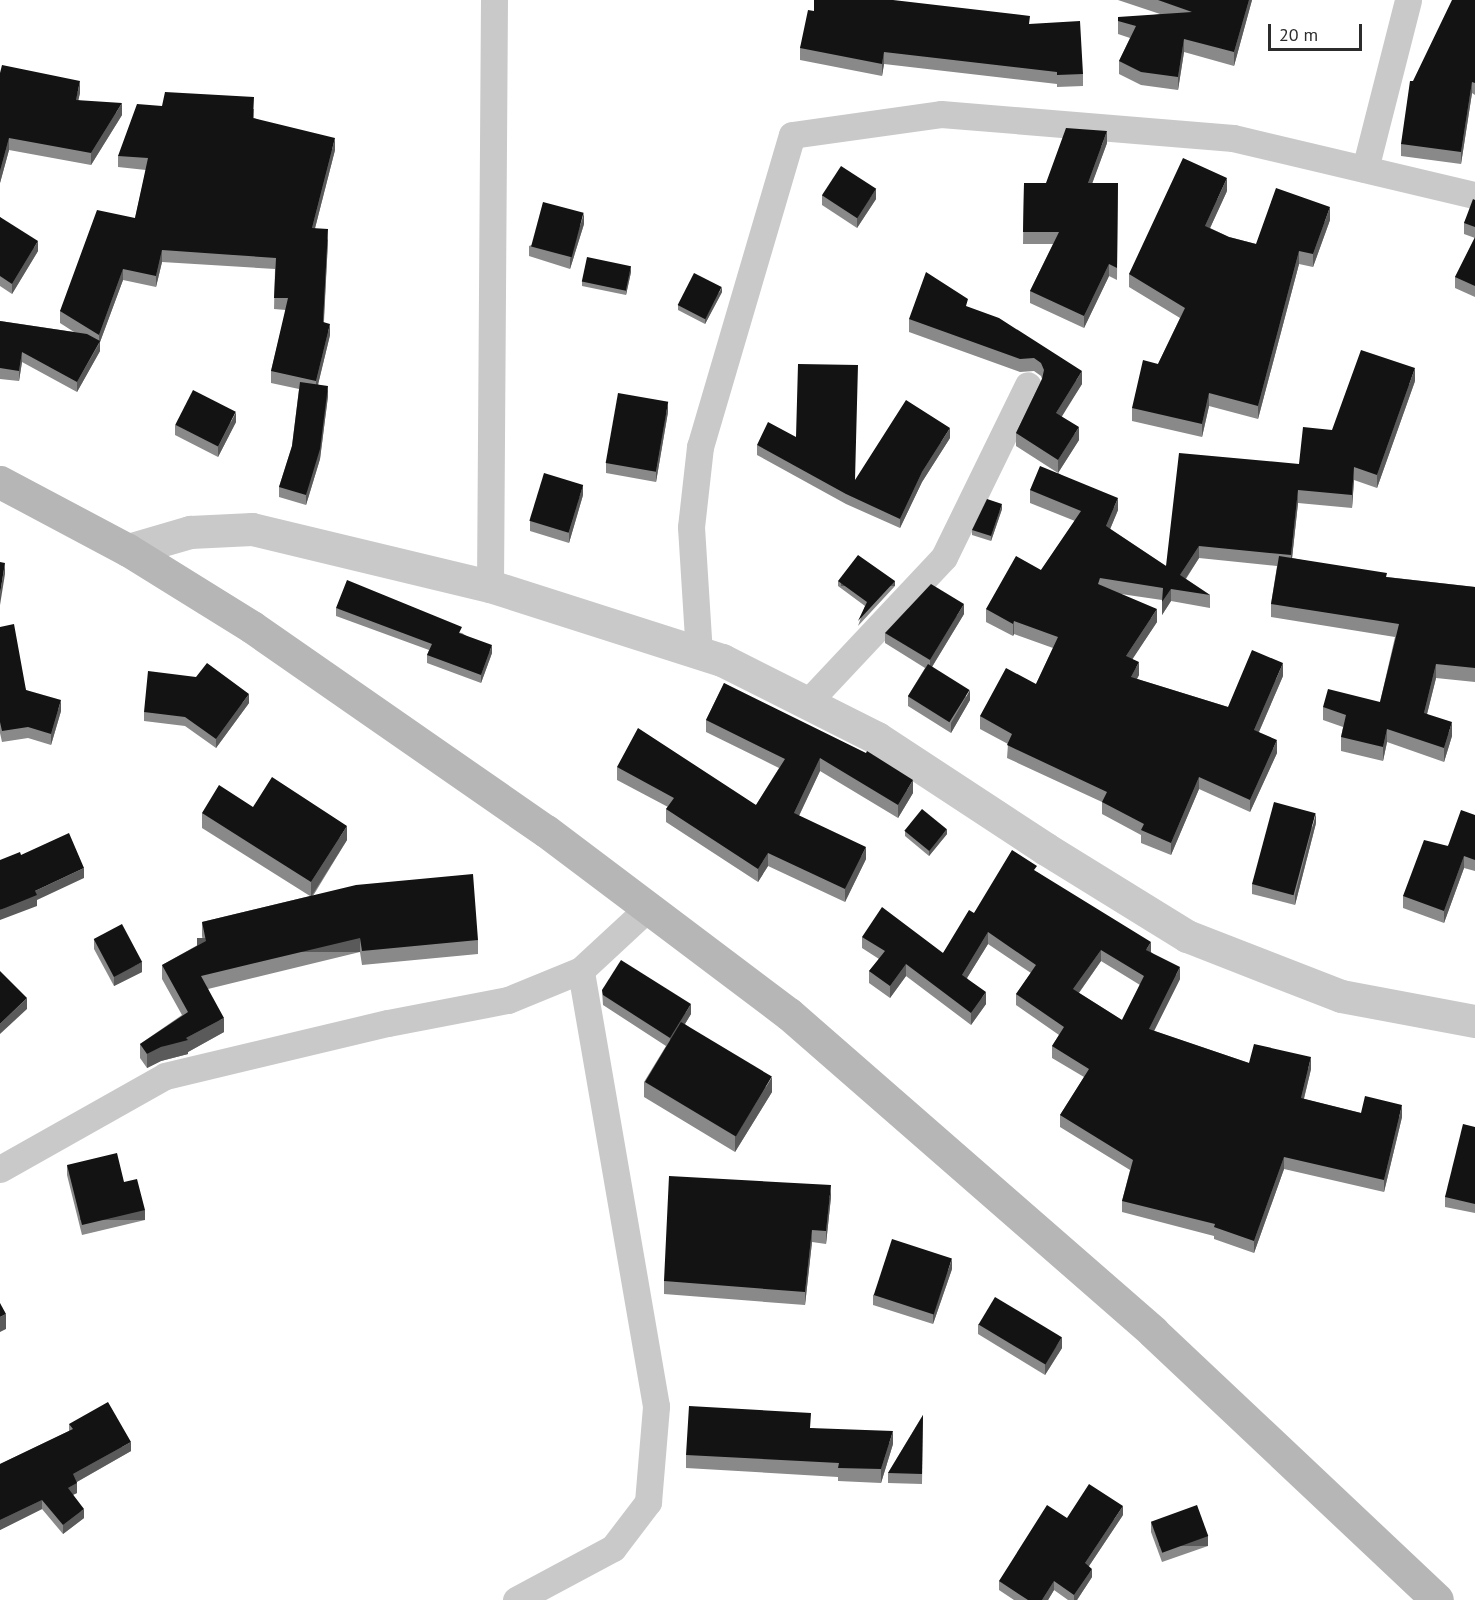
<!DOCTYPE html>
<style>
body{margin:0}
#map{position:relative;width:1475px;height:1600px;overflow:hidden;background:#fff;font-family:"PT Sans",sans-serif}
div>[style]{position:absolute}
.minor>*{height:27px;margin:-13.5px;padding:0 13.5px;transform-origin:13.5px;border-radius:13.5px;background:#c9c9c9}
.tertiary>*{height:33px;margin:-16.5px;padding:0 16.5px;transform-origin:16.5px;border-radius:16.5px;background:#c9c9c9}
.secondary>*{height:33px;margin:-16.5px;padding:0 16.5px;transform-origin:16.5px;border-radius:16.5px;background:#b6b6b6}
.wall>*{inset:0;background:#898989}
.shaded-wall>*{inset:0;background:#5a5a5a;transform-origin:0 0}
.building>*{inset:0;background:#131313;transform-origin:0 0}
span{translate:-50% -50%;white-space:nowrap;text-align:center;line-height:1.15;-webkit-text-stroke:6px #fff;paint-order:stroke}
.scale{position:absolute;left:1268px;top:24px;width:94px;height:27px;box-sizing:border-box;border:3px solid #2c2c2c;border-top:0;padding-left:8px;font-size:18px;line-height:21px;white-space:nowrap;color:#2c2c2c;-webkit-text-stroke:4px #fff;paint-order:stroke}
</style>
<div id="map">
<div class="minor">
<i style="left:1365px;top:169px;width:174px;rotate:-75.7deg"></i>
<i style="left:490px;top:586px;width:586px;rotate:-89.61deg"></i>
<i style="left:699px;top:654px;width:127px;rotate:-93.6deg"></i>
<i style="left:691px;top:527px;width:81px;rotate:-83.6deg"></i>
<i style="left:700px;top:447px;width:325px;rotate:-73.6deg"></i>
<i style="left:792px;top:135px;width:150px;rotate:-8deg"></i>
<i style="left:941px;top:114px;width:293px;rotate:4.7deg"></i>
<i style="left:1233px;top:138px;width:249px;rotate:13.3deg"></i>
<i style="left:807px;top:703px;width:200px;rotate:-46.8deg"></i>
<i style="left:944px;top:557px;width:191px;rotate:-64deg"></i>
<i style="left:0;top:1169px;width:189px;rotate:-29.4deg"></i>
<i style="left:165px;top:1076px;width:229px;rotate:-13.4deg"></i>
<i style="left:388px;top:1023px;width:122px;rotate:-10.9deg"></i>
<i style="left:508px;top:1000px;width:79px;rotate:-22.3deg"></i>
<i style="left:581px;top:970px;width:91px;rotate:-42.8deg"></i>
<i style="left:516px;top:1600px;width:110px;rotate:-28.2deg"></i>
<i style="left:613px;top:1548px;width:58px;rotate:-52.7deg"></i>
<i style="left:648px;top:1502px;width:96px;rotate:-85.2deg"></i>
<i style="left:656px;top:1406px;width:442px;rotate:-99.8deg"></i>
</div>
<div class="tertiary">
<i style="left:128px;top:550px;width:65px;rotate:-16.2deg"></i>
<i style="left:190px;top:532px;width:62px;rotate:-2.8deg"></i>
<i style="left:252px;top:529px;width:245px;rotate:13.5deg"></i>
<i style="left:490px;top:586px;width:244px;rotate:17.7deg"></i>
<i style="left:722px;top:660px;width:174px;rotate:26.7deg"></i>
<i style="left:877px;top:738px;width:202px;rotate:33.3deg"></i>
<i style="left:1046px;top:849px;width:166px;rotate:31.7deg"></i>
<i style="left:1187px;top:936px;width:165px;rotate:21.3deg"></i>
<i style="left:1341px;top:996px;width:136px;rotate:10.6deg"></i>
</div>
<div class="secondary">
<i style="left:0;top:482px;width:145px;rotate:28deg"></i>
<i style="left:128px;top:550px;width:146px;rotate:31.8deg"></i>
<i style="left:252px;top:627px;width:358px;rotate:34.8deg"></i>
<i style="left:546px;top:831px;width:304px;rotate:37deg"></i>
<i style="left:789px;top:1014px;width:483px;rotate:41.1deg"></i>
<i style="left:1153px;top:1332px;width:390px;rotate:43.3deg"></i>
</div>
<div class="wall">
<i style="clip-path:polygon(1118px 0,1252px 0,1234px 66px,1184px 52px,1178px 90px,1141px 85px,1119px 74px,1119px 61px,1130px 38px,1118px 34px,1118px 21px,1160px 14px)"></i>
<i style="clip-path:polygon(1475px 0,1475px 95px,1472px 93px,1461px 164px,1401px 156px,1401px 144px)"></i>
<i style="clip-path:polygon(814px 11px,1030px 24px,1083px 74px,1083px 86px,1057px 87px,1057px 84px,884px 64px,882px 76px,800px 60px,800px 48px)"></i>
<i style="clip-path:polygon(0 73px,80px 93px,78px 100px,122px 115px,91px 165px,9px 150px,0 183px)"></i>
<i style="clip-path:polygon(162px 106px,254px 109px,254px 118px,335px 150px,315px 228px,328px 240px,324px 322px,330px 335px,318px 384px,328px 396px,320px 459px,306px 505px,279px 497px,279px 487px,292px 446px,299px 389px,271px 383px,271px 371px,286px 310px,274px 309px,275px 269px,162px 262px,156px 287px,123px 280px,100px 342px,100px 351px,77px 392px,22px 362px,19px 381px,0 379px,0 321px,74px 332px,60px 323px,60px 311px,135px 218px,146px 170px,118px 167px,118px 156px)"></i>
<i style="clip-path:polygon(1107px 143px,1092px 183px,1118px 183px,1117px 280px,1109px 276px,1084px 328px,1030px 303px,1030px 291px,1053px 244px,1023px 244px,1024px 183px,1046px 183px)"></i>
<i style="clip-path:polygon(1227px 191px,1210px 228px,1229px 237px,1256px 244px,1330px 220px,1313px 267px,1299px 264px,1258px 419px,1209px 406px,1202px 437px,1132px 421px,1132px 408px,1158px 364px,1180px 318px,1129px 287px,1129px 274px)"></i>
<i style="clip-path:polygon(822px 195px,876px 199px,857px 228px,822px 205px)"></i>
<i style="clip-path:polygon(1475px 200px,1475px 297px,1455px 288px,1455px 277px,1475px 238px,1464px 234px,1464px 223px)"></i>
<i style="clip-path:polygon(0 217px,38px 251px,12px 294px,0 286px)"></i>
<i style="clip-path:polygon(584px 224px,570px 269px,529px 256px,529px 246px)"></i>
<i style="clip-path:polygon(631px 272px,626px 295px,582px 286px,582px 281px)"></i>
<i style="clip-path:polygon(722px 292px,705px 324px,678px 310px,678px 305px)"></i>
<i style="clip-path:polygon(968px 307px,1082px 384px,1061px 416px,1079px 440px,1058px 473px,1118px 510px,1110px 529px,1166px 566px,1299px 464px,1332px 430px,1415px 381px,1377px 488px,1354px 480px,1352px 508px,1298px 503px,1292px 558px,1387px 577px,1475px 587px,1475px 682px,1436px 678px,1427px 714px,1452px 736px,1444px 762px,1387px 742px,1383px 761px,1341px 751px,1341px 737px,1343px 727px,1323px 720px,1323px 707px,1380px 702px,1395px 637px,1271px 617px,1271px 604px,1277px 566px,1199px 558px,1186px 579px,1210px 595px,1210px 608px,1171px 601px,1162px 615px,1162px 600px,1121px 594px,1157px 622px,1132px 659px,1139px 675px,1137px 679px,1228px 707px,1283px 676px,1259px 732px,1277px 753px,1250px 812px,1199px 789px,1171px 855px,1141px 843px,1141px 835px,1102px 814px,1102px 802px,1007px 758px,1008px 744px,980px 729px,980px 716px,1036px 684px,1053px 648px,1014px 634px,1013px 636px,986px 622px,986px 609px,1041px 570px,1075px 521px,1030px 503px,1030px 490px,1058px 473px,1016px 446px,1016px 433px,1042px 379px,1041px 376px,1034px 371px,1020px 372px,909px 332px,909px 319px)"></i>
<i style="clip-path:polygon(668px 412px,656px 482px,606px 473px,606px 463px)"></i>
<i style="clip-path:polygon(236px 422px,218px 457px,175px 435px,175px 425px)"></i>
<i style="clip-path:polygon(950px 438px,922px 482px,900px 528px,846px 504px,757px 455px,757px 445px,855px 480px)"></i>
<i style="clip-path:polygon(583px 495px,569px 543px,530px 531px,530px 521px)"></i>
<i style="clip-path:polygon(1002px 509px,991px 541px,972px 535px,972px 530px)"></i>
<i style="clip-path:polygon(838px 581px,895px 586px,858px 626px,865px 606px,838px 586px)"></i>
<i style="clip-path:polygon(336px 608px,462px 633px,492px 653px,481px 683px,427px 663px,427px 655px,429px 650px,336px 616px)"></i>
<i style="clip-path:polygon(964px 614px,932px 667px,970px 700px,951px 733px,908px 706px,908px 696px,925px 668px,885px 643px,885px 633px)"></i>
<i style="clip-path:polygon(0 627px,26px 690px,61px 711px,51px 745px,28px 738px,2px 742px,0 733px)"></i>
<i style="clip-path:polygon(724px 683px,913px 793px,898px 818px,820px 771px,799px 816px,866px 859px,845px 902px,768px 866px,758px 882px,666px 822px,666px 809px,668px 807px,617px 780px,617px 767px,756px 805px,779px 768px,706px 732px,706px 720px)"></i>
<i style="clip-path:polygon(249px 703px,216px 748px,185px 726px,144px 721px,144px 712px)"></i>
<i style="clip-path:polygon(253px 807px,347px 840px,313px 896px,478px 940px,478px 954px,362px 965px,360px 952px,208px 989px,224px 1032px,188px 1052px,188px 1054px,161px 1061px,147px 1068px,140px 1058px,140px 1044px,182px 1015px,162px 979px,162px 965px,203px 942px,202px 936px,202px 922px,310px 896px,202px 828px,202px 813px)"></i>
<i style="clip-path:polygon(1475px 815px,1475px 871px,1464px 868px,1444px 923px,1403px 908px,1403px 896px)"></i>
<i style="clip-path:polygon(1316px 823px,1295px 905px,1252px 894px,1252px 884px)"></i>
<i style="clip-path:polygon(905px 831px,947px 834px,929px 856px,905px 836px)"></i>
<i style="clip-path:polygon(evenodd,1037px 872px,1151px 952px,1180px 979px,1154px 1031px,1249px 1063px,1311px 1069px,1304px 1099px,1361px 1113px,1402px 1117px,1384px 1192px,1284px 1169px,1254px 1253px,1214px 1239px,1214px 1236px,1122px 1212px,1122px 1201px,1130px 1170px,1060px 1127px,1060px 1115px,1084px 1077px,1052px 1058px,1052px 1046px,1059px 1035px,1016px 1005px,1016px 994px,1031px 973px,988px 944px,967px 978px,986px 1004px,971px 1025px,906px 976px,890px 998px,869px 983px,869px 971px,879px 959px,862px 948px,862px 937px,943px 953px,974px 913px,1037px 872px,1101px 961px,1140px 985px,1122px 1020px,1079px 993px,1101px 961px)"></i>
<i style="clip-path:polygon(94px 939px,142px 972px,114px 986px,94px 949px)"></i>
<i style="clip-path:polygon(602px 990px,691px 1014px,685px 1024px,772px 1092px,735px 1152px,644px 1097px,644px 1082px,666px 1046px,603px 1005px)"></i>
<i style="clip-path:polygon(1475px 1127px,1475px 1213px,1445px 1207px,1445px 1197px)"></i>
<i style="clip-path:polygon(67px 1165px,124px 1182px,145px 1220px,82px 1235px,67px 1175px)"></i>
<i style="clip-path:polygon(831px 1197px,826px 1244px,812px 1242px,805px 1305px,664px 1294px,664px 1281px)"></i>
<i style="clip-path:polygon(952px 1269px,933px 1324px,873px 1305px,873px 1295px)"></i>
<i style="clip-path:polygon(978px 1324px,1062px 1348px,1045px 1375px,978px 1334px)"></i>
<i style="clip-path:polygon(923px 1415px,922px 1484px,888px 1483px,888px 1473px)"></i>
<i style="clip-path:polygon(69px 1424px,131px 1451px,77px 1482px,77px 1493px,73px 1495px,84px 1518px,63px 1534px,42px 1509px,0 1530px,0 1464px,69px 1431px)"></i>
<i style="clip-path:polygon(811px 1428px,893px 1444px,881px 1483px,838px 1481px,838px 1477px,686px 1468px,686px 1455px)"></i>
<i style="clip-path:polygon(1123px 1515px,1089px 1566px,1092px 1577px,1077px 1600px,1068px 1600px,1054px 1590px,1048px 1600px,1014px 1600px,999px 1590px,999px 1581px)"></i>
<i style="clip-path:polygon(1151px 1522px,1208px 1546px,1162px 1562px,1151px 1532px)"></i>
</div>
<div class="shaded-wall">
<i style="clip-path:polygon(1249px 0,1252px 0,1234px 66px,1234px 52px)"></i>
<i style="clip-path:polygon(1184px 39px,1184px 52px,1178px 90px,1178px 77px)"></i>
<i style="clip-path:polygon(884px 52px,884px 64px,882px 76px,882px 64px)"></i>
<i style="clip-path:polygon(80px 81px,80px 93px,76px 111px,76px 100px)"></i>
<i style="clip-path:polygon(1472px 82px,1472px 93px,1461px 164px,1461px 152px)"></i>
<i style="clip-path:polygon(122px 103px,122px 115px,91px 165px,91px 153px)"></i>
<i style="clip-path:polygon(1107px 131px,1107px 143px,1088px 195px,1088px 183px)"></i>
<i style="clip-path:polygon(9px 138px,9px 150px,0 183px,0 171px)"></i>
<i style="clip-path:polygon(335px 138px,335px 150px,312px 240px,312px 228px)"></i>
<i style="clip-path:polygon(1227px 178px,1227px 191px,1205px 239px,1205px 226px)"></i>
<i style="clip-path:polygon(876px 189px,876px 199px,857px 228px,857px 217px)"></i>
<i style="clip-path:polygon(1330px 207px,1330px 220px,1313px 267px,1313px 254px)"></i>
<i style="clip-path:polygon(584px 213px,584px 224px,570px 269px,570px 259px)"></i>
<i style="clip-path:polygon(328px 229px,328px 240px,323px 334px,323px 322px)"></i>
<i style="clip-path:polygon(38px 241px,38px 251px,12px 294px,12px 284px)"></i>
<i style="clip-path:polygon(162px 250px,162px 262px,156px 287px,156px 276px)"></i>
<i style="clip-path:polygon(1299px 251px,1299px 264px,1258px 419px,1258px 406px)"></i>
<i style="clip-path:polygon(1109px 264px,1109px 276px,1084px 328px,1084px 316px)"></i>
<i style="clip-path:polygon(631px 266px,631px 272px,626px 295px,626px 290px)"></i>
<i style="clip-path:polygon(123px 269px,123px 280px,100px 342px,100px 351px,77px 392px,77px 382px,99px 344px,99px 335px)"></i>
<i style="clip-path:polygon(722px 287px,722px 292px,705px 324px,705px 319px)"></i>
<i style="clip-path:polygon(330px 324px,330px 335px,316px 393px,316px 381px)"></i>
<i style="clip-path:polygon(22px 352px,22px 362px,19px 381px,19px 371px)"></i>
<i style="clip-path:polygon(1415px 368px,1415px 381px,1377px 488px,1377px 475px)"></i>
<i style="clip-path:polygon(1082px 371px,1082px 384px,1056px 426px,1056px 413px)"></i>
<i style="clip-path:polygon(328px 386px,328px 396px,320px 459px,306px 505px,306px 495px)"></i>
<i style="clip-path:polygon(1209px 393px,1209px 406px,1202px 437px,1202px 424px)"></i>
<i style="clip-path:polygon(668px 402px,668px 412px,656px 482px,656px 472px)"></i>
<i style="clip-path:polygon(236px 412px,236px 422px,218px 457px,218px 447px)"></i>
<i style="clip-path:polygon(1079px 427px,1079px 440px,1058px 473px,1058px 460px)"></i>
<i style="clip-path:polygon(950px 428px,950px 438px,922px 482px,900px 528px,900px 519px,922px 472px)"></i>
<i style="clip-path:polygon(1354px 467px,1354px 480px,1352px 508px,1352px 495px)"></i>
<i style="clip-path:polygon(583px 485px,583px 495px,569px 543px,569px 532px)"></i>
<i style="clip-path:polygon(1298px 490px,1298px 503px,1291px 568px,1291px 555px)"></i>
<i style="clip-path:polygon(1118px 498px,1118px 510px,1106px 539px,1106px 526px)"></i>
<i style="clip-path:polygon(1002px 504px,1002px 509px,991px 541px,991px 536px)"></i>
<i style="clip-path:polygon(1199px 546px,1199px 558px,1180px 587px,1180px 575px)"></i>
<i style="clip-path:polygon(5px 563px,5px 574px,0 605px,0 594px)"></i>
<i style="left:895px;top:581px;width:5px;height:54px;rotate:90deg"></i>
<i style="clip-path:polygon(1171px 589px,1171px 601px,1162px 615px,1162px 602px)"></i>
<i style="clip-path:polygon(964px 604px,964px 614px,930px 670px,930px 660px)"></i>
<i style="clip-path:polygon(1157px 609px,1157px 622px,1126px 669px,1126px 656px)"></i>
<i style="clip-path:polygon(1014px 621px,1014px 634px,1013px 636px,1013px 624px)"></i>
<i style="clip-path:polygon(492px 645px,492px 653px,481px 683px,481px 675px)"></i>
<i style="clip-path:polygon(1139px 662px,1139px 675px,1131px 690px,1131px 677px)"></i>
<i style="clip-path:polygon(1283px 663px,1283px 676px,1254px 743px,1254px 730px)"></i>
<i style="clip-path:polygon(1436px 664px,1436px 678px,1424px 726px,1424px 713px)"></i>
<i style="clip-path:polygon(970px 690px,970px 700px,951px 733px,951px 723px)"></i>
<i style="clip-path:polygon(249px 694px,249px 703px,216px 748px,216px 739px)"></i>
<i style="clip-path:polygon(61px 700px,61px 711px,51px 745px,51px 734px)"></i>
<i style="clip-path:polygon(1452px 722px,1452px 736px,1444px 762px,1444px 748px)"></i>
<i style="clip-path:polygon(1387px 729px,1387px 742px,1383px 761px,1383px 747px)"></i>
<i style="clip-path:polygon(1277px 740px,1277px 753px,1250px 812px,1250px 800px)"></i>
<i style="clip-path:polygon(820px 758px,820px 771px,794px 826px,794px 813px)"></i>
<i style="clip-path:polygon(1199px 777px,1199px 789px,1171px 855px,1171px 843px)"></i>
<i style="clip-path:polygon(913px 780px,913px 793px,898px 818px,898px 805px)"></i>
<i style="clip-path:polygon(1316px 813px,1316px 823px,1295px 905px,1295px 895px)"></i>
<i style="clip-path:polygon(347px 826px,347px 840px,311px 897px,311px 882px)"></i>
<i style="clip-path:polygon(947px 829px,947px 834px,929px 856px,929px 851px)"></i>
<i style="clip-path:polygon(866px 847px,866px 859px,845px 902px,845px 889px)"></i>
<i style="clip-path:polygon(768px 853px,768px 866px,758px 882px,758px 869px)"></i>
<i style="clip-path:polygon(1464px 856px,1464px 868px,1444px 923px,1444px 911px)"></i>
<i style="clip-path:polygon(84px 868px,84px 878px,37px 900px,37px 906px,0 920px,0 910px,35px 891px)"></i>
<i style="clip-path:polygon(988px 932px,988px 944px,962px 986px,962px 975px)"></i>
<i style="left:360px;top:938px;width:14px;height:163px;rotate:90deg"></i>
<i style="clip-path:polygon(1151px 942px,1151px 954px,1146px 950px)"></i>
<i style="clip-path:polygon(1101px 950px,1101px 961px,1073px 1001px,1073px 989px)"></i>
<i style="clip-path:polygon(142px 962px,142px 972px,114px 986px,114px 976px)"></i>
<i style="clip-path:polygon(906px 964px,906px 976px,890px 998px,890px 986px)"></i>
<i style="clip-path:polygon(1180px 967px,1180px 979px,1149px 1041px,1149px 1029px)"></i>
<i style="clip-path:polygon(986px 992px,986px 1004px,971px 1025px,971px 1013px)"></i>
<i style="clip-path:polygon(27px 998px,27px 1009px,0 1034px,0 1024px)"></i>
<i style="clip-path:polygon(691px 1004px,691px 1014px,670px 1048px,670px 1038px)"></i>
<i style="clip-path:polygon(224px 1018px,224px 1032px,188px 1052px,188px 1054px,161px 1061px,147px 1068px,147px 1054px,161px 1047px,186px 1038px)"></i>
<i style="clip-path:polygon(1311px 1057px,1311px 1069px,1301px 1110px,1301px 1098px)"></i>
<i style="clip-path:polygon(772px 1077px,772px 1092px,735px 1152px,735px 1137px)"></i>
<i style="clip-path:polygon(1402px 1105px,1402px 1117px,1384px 1192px,1384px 1180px)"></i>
<i style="clip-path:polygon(1284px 1157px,1284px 1169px,1254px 1253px,1254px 1241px)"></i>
<i style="clip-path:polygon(831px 1185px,831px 1197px,826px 1244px,826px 1231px)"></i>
<i style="left:145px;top:1210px;width:10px;height:65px;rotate:90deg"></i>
<i style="clip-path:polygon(812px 1230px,812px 1242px,805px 1305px,805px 1292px)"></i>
<i style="clip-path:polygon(952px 1259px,952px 1269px,933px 1324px,933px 1314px)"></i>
<i style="clip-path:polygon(6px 1314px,6px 1329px,0 1332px,0 1317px)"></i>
<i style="clip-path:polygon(1062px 1337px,1062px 1348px,1045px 1375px,1045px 1364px)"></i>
<i style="clip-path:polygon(893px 1431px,893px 1444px,881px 1483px,881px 1469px)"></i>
<i style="clip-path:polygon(131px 1442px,131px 1451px,73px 1484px,73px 1474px)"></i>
<i style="clip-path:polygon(77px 1483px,77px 1493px,68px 1497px,68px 1488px)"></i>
<i style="clip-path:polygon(42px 1500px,42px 1509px,0 1530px,0 1520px)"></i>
<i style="clip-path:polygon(1123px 1506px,1123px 1515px,1085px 1572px,1085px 1563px)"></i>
<i style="clip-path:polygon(84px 1509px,84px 1518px,63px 1534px,63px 1525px)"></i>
<i style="left:1208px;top:1536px;width:10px;height:49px;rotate:90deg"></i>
<i style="clip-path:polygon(1092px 1569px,1092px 1577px,1077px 1600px,1074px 1600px,1074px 1595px)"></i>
<i style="clip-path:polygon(1054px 1581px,1054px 1590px,1048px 1600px,1042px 1600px)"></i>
</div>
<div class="building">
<i style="clip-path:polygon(814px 0,893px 0,1030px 16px,1029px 24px,1080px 21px,1083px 74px,1057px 75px,1057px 72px,884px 52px,882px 64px,800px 48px,808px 10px,814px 11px)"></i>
<i style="clip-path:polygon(1158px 0,1249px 0,1234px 52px,1184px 39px,1178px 77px,1141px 72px,1119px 61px,1136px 26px,1118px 21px,1118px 17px,1192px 12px)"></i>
<i style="clip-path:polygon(1452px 0,1475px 0,1475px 83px,1472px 82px,1461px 152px,1401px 144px,1410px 81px,1413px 81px)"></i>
<i style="clip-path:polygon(2px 65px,80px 81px,76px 100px,122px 103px,91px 153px,9px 138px,0 171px,0 73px)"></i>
<i style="clip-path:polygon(165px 92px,254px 97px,253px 118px,335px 138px,312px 228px,328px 229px,323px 322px,330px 324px,316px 381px,271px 371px,288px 298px,274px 298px,276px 258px,162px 250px,156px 276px,123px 269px,99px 335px,60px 311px,97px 210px,135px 218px,148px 158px,118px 156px,137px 104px,162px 106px)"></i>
<i style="clip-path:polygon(1066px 128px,1107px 131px,1088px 183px,1118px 183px,1117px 268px,1109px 264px,1084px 316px,1030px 291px,1059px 232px,1023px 232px,1024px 183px,1046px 183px)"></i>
<i style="clip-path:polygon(1183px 158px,1227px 178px,1205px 226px,1229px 237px,1256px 244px,1276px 188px,1330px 207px,1313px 254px,1299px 251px,1258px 406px,1209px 393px,1202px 424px,1132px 408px,1143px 360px,1158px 364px,1185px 308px,1129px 274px)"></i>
<i style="left:841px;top:166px;width:42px;height:35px;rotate:33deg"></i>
<i style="clip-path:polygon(1473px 199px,1475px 200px,1475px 227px,1464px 223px)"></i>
<i style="left:543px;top:202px;width:42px;height:46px;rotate:15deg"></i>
<i style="clip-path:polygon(0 217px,38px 241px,12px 284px,0 276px)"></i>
<i style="clip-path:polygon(1475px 237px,1475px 286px,1455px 277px)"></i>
<i style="left:587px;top:257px;width:45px;height:25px;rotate:12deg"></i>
<i style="clip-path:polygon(926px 272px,968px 299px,966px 306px,999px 318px,1082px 371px,1056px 413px,1079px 427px,1058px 460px,1016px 433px,1042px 379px,1044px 370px,1041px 363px,1034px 358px,1020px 359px,909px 319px)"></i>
<i style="left:694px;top:273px;width:31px;height:36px;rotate:27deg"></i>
<i style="clip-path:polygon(0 321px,87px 334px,100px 341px,77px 382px,22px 352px,19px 371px,0 368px)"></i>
<i style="clip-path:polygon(1361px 350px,1415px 368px,1377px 475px,1354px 467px,1352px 495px,1298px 490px,1291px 555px,1199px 546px,1180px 575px,1210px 595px,1171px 589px,1162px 602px,1163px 588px,1100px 578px,1098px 584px,1157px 609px,1126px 656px,1139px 662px,1131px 677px,1228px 707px,1252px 650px,1283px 663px,1254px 730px,1277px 740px,1250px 800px,1199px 777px,1171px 843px,1141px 830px,1144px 824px,1102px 802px,1107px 792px,1007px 745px,1012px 734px,980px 716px,1006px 668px,1036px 684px,1058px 637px,1014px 621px,1013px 624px,986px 609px,1016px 556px,1041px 570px,1081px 511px,1030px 490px,1040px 466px,1118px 498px,1106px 526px,1166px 566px,1179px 453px,1299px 464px,1303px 427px,1332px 430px)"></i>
<i style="clip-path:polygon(798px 364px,858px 365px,855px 480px,906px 400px,950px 428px,922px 472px,900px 519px,846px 494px,757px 445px,768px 422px,796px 437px)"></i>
<i style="clip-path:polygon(300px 382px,328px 386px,320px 449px,306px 495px,279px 487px,292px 446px)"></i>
<i style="left:193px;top:390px;width:48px;height:39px;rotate:27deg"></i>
<i style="left:618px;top:393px;width:51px;height:71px;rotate:10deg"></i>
<i style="left:544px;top:473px;width:41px;height:50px;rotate:17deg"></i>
<i style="clip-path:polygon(987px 499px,1002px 504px,991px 536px,972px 530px)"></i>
<i style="clip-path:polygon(858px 555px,895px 581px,858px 621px,867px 602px,838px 581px)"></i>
<i style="clip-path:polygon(1279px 556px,1387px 573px,1386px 577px,1475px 587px,1475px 668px,1436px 664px,1424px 713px,1452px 722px,1444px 748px,1387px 729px,1383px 747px,1341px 737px,1346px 715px,1323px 707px,1328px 689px,1380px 702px,1399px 624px,1271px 604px)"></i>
<i style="clip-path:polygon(0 562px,5px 563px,0 594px)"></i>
<i style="clip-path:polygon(347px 580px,462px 627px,459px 633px,492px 645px,481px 675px,427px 655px,432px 644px,336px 608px)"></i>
<i style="clip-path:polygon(931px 584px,964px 604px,930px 660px,885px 633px)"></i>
<i style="clip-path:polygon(14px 624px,26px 690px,61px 700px,51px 734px,28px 727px,2px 731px,0 722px,0 627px)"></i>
<i style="clip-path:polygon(207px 663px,249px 694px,216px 739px,185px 717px,144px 712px,148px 671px,196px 677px)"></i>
<i style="left:928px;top:664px;width:49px;height:38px;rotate:32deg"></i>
<i style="clip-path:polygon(724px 683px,866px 753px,867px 751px,913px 780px,898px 805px,820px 758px,794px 813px,866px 847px,845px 889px,768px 853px,758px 869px,666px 809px,674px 798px,617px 767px,638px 728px,756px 805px,785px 759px,706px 720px)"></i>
<i style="clip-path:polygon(272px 777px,347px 826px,311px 882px,202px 813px,219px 785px,253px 807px)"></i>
<i style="left:1274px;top:802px;width:43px;height:85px;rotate:15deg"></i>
<i style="left:922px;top:809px;width:32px;height:28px;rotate:39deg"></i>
<i style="clip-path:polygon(1461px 810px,1475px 815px,1475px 860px,1464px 856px,1444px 911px,1403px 896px,1424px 840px,1448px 846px)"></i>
<i style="clip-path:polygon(69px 833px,84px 868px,35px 891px,37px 895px,0 910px,0 860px,20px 852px,21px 855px)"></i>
<i style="clip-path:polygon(evenodd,1012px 850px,1037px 866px,1034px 870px,1151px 942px,1146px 950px,1180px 967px,1149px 1029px,1249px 1063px,1254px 1044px,1311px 1057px,1301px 1098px,1361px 1113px,1365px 1096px,1402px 1105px,1384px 1180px,1284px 1157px,1254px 1241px,1214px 1227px,1215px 1224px,1122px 1201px,1133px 1160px,1060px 1115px,1089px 1069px,1052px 1046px,1064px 1027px,1016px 994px,1036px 965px,988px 932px,962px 975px,986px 992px,971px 1013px,906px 964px,890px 986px,869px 971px,885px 951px,862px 937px,882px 907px,943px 953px,969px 910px,974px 913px,1012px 850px,1101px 950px,1144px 976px,1122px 1020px,1073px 989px,1101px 950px)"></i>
<i style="clip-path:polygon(473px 874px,478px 940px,362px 951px,360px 938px,201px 976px,224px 1018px,186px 1038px,188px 1040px,161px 1047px,147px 1054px,140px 1044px,188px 1012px,162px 965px,206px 941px,202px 922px,356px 885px)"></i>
<i style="left:122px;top:924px;width:43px;height:32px;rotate:62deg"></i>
<i style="clip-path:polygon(621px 960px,691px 1004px,670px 1038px,603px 995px,602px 990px)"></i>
<i style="clip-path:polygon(0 971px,27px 998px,0 1024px)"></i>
<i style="left:681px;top:1022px;width:106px;height:70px;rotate:31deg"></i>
<i style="clip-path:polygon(1463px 1124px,1475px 1127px,1475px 1204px,1445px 1197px)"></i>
<i style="clip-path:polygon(117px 1153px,124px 1182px,137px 1179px,145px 1210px,82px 1225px,67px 1165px)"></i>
<i style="clip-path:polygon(669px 1176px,831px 1185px,826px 1231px,812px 1230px,805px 1292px,664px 1281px)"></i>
<i style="left:892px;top:1239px;width:63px;height:59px;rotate:18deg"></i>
<i style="left:995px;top:1297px;width:78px;height:32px;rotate:31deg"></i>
<i style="clip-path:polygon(0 1303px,6px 1314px,0 1317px)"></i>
<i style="clip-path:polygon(108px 1402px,131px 1442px,73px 1474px,77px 1483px,68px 1488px,84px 1509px,63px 1525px,42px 1500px,0 1520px,0 1464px,73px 1429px,69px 1424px)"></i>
<i style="clip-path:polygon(689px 1406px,811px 1413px,810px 1428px,893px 1431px,881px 1469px,838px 1468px,839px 1463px,686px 1455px)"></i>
<i style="clip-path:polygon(923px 1415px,922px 1474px,888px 1473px)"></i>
<i style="clip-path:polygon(1089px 1484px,1123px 1506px,1085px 1563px,1092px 1569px,1074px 1595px,1054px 1581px,1042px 1600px,1028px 1600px,999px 1581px,1047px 1505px,1067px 1518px)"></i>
<i style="left:1197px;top:1505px;width:33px;height:49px;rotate:70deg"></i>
</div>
<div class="scale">20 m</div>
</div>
